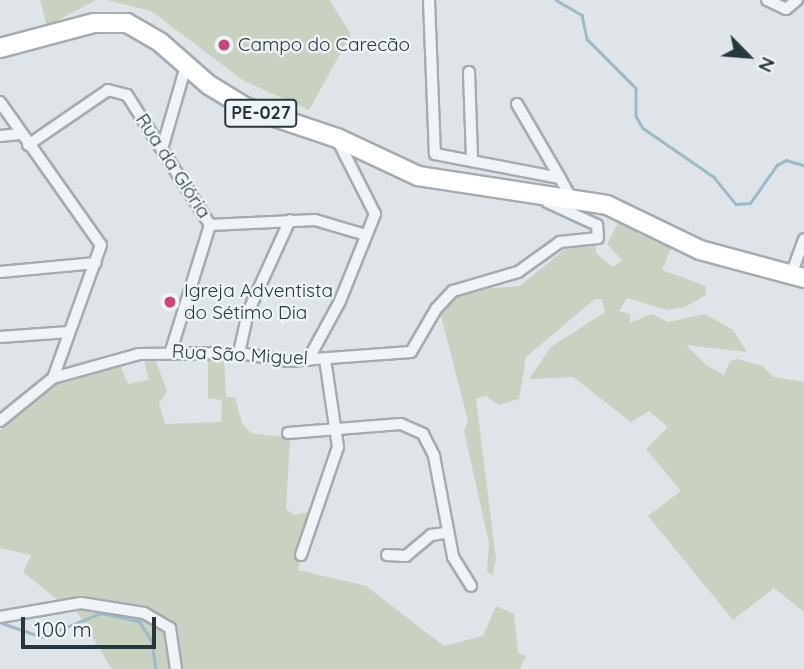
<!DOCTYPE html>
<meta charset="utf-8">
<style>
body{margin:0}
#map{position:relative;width:804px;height:669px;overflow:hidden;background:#dfe4e8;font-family:Quicksand,sans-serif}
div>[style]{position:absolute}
.green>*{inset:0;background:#c9d1c0}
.stream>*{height:2.5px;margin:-1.25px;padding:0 1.25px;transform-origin:1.25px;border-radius:1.25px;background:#9abbc7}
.roads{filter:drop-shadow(2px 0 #a4acb2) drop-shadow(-2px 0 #a4acb2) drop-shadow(0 2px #a4acb2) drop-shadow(0 -2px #a4acb2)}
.street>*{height:10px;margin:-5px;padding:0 5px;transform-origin:5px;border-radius:5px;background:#f1f4f6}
.primary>*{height:18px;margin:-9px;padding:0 9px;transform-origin:9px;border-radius:9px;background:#fff}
.dots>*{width:19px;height:19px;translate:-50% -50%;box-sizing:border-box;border:4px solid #eef3f5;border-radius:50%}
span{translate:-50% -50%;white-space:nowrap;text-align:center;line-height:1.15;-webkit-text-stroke:5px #eef3f5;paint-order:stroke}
.shield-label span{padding:2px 5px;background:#eef3f5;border:2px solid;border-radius:5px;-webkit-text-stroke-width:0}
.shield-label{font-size:18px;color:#28363e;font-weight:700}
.poi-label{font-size:19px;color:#28363e}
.left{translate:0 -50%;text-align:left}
.street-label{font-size:19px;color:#28363e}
.north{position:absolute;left:713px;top:21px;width:70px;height:70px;-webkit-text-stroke:5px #eef3f5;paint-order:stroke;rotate:115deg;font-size:19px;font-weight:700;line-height:28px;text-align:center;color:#28363e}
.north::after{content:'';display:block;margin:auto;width:24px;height:32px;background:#28363e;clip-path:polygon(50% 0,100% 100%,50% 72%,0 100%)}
.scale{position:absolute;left:21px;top:617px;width:135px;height:32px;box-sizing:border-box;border:4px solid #28363e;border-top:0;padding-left:9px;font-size:21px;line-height:24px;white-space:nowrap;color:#28363e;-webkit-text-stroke:5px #eef3f5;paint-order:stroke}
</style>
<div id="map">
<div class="green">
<i style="clip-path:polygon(40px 0,96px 0,47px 26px)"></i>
<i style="clip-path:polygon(107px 0,329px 0,351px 34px,309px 110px,244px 81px,151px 11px)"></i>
<i style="clip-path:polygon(626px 220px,638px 234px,672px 246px,662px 270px,706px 286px,706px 295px,685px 307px,667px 310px,627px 298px,619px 311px,630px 314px,630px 323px,652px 314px,668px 322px,705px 314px,733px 330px,747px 352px,686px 345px,706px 365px,724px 375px,730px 361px,737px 359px,762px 366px,774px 377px,804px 382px,804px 612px,774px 588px,733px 620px,648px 516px,681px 491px,646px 449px,668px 427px,649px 411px,631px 422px,573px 377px,529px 379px,551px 347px,605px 312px,602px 299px,595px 299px,526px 357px,519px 399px,499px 405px,486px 396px,476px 399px,496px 560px,492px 575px,487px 571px,489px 543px,464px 431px,468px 421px,439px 308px,461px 291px,520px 286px,570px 245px,596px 245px,596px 253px,613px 267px,622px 260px,607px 244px,618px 223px)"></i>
<i style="clip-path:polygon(224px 357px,226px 397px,235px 397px,242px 423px,251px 433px,290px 438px,286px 509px,294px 515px,309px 512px,298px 570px,366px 586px,444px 646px,483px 636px,496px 606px,514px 614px,518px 653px,526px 656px,520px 669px,112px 669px,69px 599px,59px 601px,23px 572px,31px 555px,0 548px,0 430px,58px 381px,119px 363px,128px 384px,149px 380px,144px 361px,155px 359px,167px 391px,159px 404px,165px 424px,221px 422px,222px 400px,208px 398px,208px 358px)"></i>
</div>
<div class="stream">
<i style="left:556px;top:0;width:30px;rotate:30deg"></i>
<i style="left:582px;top:15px;width:25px;rotate:78deg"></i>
<i style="left:587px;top:39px;width:69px;rotate:45deg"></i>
<i style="left:636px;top:88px;width:28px;rotate:90deg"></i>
<i style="left:636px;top:116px;width:14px;rotate:60deg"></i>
<i style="left:643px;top:128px;width:86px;rotate:34.6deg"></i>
<i style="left:714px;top:177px;width:35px;rotate:51deg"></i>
<i style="left:736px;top:204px;width:14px;rotate:-4deg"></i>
<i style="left:750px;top:203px;width:47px;rotate:-54.6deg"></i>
<i style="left:777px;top:165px;width:10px;rotate:-29deg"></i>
<i style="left:786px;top:160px;width:19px;rotate:16deg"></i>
<i style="left:2px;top:623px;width:42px;rotate:19.3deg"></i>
<i style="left:42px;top:637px;width:64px;rotate:-22.1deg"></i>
<i style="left:101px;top:613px;width:39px;rotate:12deg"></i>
<i style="left:139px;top:621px;width:24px;rotate:57deg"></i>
<i style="left:152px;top:641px;width:28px;rotate:82deg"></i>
</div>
<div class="roads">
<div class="street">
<i style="left:429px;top:0;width:154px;rotate:87.8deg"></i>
<i style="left:435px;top:154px;width:127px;rotate:10.9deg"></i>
<i style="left:560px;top:178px;width:21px;rotate:61deg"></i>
<i style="left:767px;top:0;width:21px;rotate:25deg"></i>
<i style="left:786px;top:9px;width:14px;rotate:-39deg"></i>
<i style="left:469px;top:72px;width:87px;rotate:88deg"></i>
<i style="left:0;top:102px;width:175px;rotate:54.8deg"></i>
<i style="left:101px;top:245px;width:141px;rotate:109.8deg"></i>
<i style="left:517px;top:104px;width:86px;rotate:59.8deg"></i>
<i style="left:0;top:136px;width:20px;rotate:-6deg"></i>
<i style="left:28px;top:145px;width:97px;rotate:-34.5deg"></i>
<i style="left:108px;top:90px;width:20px;rotate:15deg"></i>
<i style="left:127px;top:95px;width:154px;rotate:57.4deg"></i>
<i style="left:210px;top:225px;width:132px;rotate:107.2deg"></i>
<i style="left:162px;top:149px;width:86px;rotate:-73.9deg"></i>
<i style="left:210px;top:225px;width:105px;rotate:-2.7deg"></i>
<i style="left:315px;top:220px;width:53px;rotate:16.4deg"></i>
<i style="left:0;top:272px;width:96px;rotate:-5.4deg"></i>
<i style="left:791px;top:275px;width:38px;rotate:-70deg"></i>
<i style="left:0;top:337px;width:69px;rotate:-4.1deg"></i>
<i style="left:239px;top:353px;width:42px;rotate:-77.6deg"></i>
<i style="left:248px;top:312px;width:101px;rotate:-65.5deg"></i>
<i style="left:308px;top:360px;width:67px;rotate:-61.5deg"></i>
<i style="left:340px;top:301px;width:94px;rotate:-68.1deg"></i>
<i style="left:375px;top:214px;width:82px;rotate:-116.9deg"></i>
<i style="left:0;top:421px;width:68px;rotate:-39.1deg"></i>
<i style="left:53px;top:378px;width:89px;rotate:-15.6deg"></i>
<i style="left:139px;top:354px;width:100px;rotate:-0.6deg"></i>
<i style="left:239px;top:353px;width:50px;rotate:9.3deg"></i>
<i style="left:288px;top:361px;width:123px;rotate:-4.2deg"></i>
<i style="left:411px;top:352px;width:50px;rotate:-59.8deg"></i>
<i style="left:436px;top:309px;width:25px;rotate:-47deg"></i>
<i style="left:453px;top:291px;width:68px;rotate:-16.3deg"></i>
<i style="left:518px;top:272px;width:52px;rotate:-35.5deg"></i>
<i style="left:560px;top:242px;width:38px;rotate:-6deg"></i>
<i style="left:598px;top:238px;width:13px;rotate:-94deg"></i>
<i style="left:597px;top:225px;width:55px;rotate:-155.3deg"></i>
<i style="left:288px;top:433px;width:113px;rotate:-4.6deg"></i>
<i style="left:401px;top:424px;width:24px;rotate:24deg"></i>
<i style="left:423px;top:434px;width:25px;rotate:63deg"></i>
<i style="left:434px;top:456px;width:103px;rotate:79.3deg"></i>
<i style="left:453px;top:557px;width:34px;rotate:58deg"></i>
<i style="left:301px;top:555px;width:114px;rotate:-71.1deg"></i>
<i style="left:338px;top:447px;width:89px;rotate:-98.4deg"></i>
<i style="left:387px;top:555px;width:19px;rotate:3deg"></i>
<i style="left:406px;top:556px;width:33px;rotate:-40deg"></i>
<i style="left:431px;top:535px;width:15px;rotate:-8deg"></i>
<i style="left:0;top:617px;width:82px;rotate:-9.8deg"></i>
<i style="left:81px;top:603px;width:64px;rotate:9deg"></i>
<i style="left:144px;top:613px;width:30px;rotate:30deg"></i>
<i style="left:170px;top:628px;width:41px;rotate:81.7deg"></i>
</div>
<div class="primary">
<i style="left:0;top:48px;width:97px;rotate:-14.9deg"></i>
<i style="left:94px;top:23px;width:33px"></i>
<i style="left:127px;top:23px;width:39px;rotate:30deg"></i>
<i style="left:161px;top:43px;width:64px;rotate:41.2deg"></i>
<i style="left:209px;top:85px;width:42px;rotate:31.4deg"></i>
<i style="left:245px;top:107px;width:97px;rotate:18.6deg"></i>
<i style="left:337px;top:138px;width:89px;rotate:25.1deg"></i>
<i style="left:418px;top:176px;width:191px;rotate:8.7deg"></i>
<i style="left:607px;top:205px;width:103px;rotate:25.8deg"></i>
<i style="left:700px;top:250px;width:108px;rotate:15.1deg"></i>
</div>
</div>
<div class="dots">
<i style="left:224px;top:45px;background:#ca467b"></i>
<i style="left:170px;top:302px;background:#ca467b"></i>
</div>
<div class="shield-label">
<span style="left:261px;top:113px">PE-027</span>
</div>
<div class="poi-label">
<span class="left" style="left:238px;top:45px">Campo do Carecão</span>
<span class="left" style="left:184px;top:302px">Igreja Adventista<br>do Sétimo Dia</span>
</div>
<div class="street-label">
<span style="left:173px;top:166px;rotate:57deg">Rua da Glória</span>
<span style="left:240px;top:355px;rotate:3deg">Rua São Miguel</span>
</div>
<div class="north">N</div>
<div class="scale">100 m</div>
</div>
